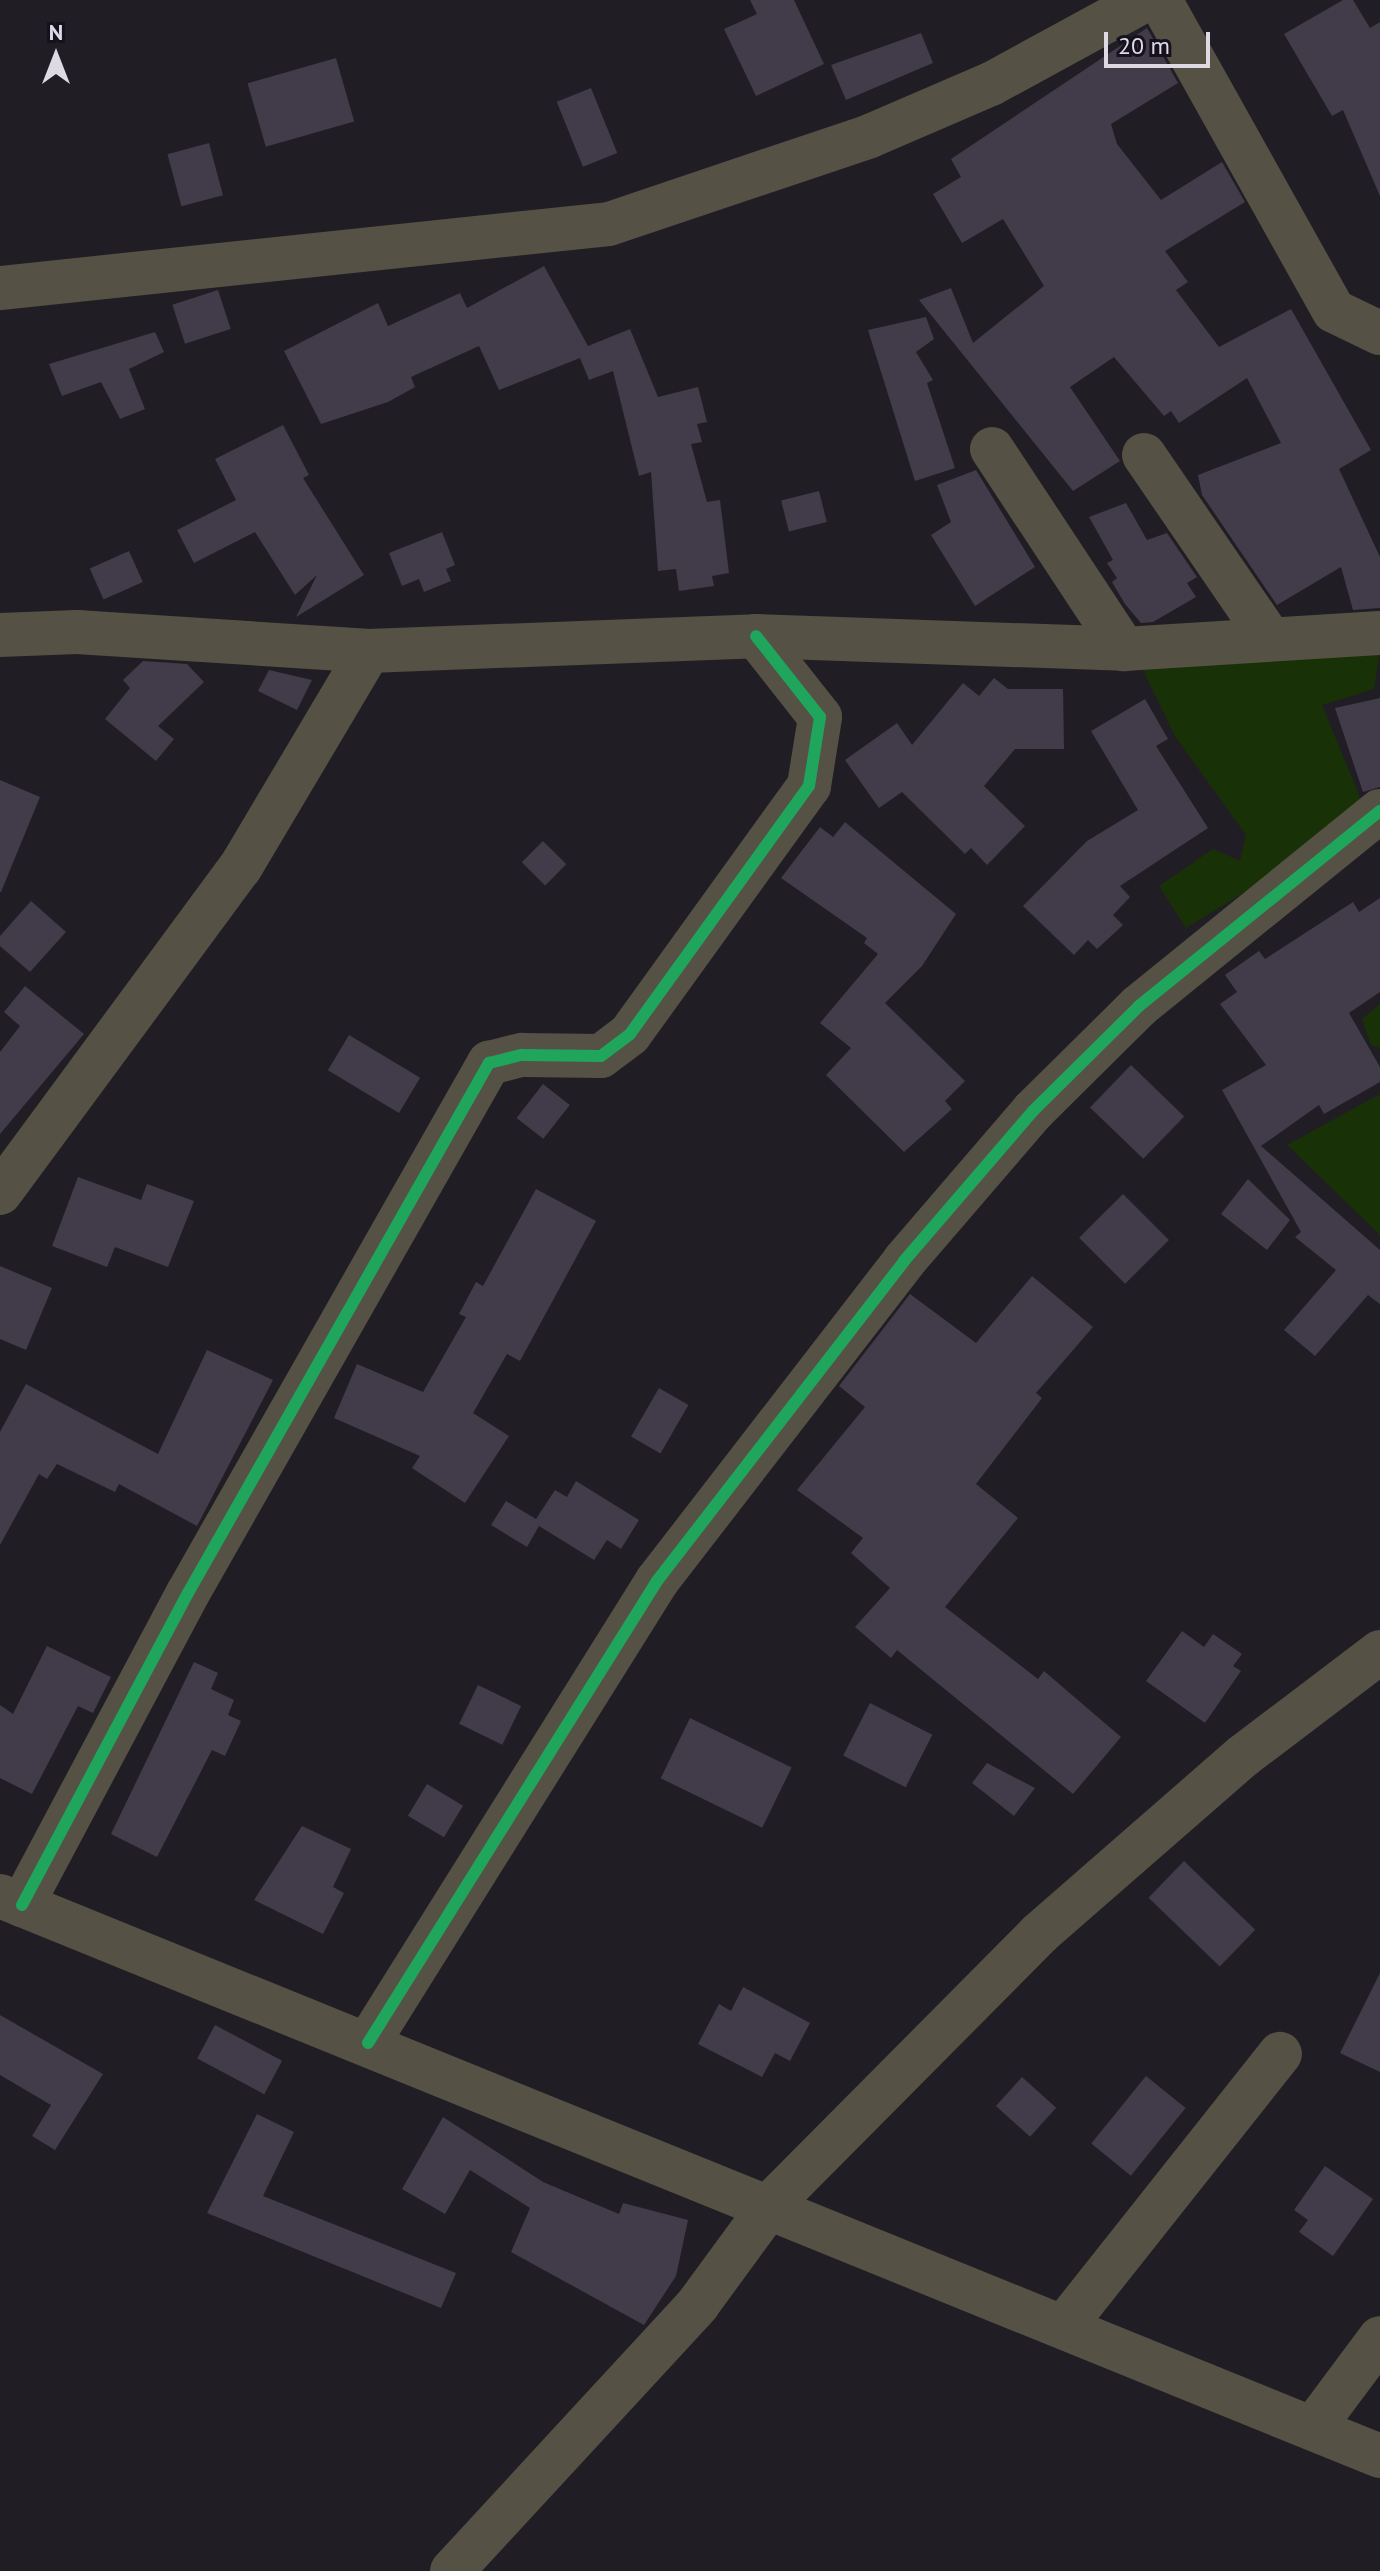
<!DOCTYPE html>
<style>
body{margin:0}
#map{position:relative;width:1380px;height:2571px;overflow:hidden;background:#201e24;font-family:"PT Sans",sans-serif}
div>[style]{position:absolute}
.green>*{inset:0;background:#193107}
.building>*{inset:0;background:#413b4a;transform-origin:0 0}
.minor>*{height:44px;margin:-22px;padding:0 22px;transform-origin:22px;border-radius:22px;background:#555144}
.cycleway>*{height:12px;margin:-6px;padding:0 6px;transform-origin:6px;border-radius:6px;background:#20a55d}
span{translate:-50% -50%;white-space:nowrap;text-align:center;line-height:1.15;-webkit-text-stroke:8px #16111e;paint-order:stroke}
.north{position:absolute;left:16px;top:16px;width:80px;height:80px;-webkit-text-stroke:6px #16111e;paint-order:stroke;rotate:0deg;font-size:22px;font-weight:700;line-height:32px;text-align:center;color:#dddae4}
.north::after{content:'';display:block;margin:auto;width:28px;height:36px;background:#dddae4;clip-path:polygon(50% 0,100% 100%,50% 72%,0 100%)}
.scale{position:absolute;left:1104px;top:32px;width:106px;height:36px;box-sizing:border-box;border:4px solid #dddae4;border-top:0;padding-left:10px;font-size:24px;line-height:28px;white-space:nowrap;color:#dddae4;-webkit-text-stroke:6px #16111e;paint-order:stroke}
</style>
<div id="map">
<div class="green">
<i style="clip-path:polygon(1380px 650px,1374px 689px,1322px 705px,1361px 800px,1308px 853px,1186px 928px,1159px 886px,1213px 849px,1240px 861px,1246px 835px,1175px 736px,1136px 656px)"></i>
<i style="clip-path:polygon(1380px 1004px,1380px 1048px,1371px 1045px,1362px 1019px)"></i>
<i style="clip-path:polygon(1380px 1094px,1380px 1235px,1287px 1145px)"></i>
</div>
<div class="building">
<i style="clip-path:polygon(750px 0,794px 0,824px 64px,756px 96px,724px 29px,757px 14px)"></i>
<i style="clip-path:polygon(1343px 0,1353px 0,1370px 28px,1380px 22px,1380px 196px,1343px 110px,1332px 116px,1284px 34px)"></i>
<i style="clip-path:polygon(1147px 28px,1178px 83px,1111px 124px,1117px 144px,1161px 200px,1222px 162px,1245px 202px,1165px 251px,1188px 282px,1176px 290px,1219px 347px,1291px 309px,1371px 450px,1339px 469px,1380px 557px,1380px 608px,1353px 610px,1341px 567px,1277px 605px,1202px 495px,1198px 475px,1281px 443px,1247px 378px,1179px 423px,1171px 411px,1164px 416px,1114px 357px,1070px 387px,1120px 461px,1073px 491px,919px 300px,951px 288px,973px 343px,1044px 286px,1003px 219px,962px 243px,933px 194px,961px 177px,951px 159px)"></i>
<i style="clip-path:polygon(921px 33px,933px 63px,846px 100px,831px 65px)"></i>
<i style="left:336px;top:58px;width:66px;height:92px;rotate:74deg"></i>
<i style="left:591px;top:88px;width:70px;height:37px;rotate:68deg"></i>
<i style="left:209px;top:143px;width:54px;height:43px;rotate:75deg"></i>
<i style="clip-path:polygon(544px 266px,588px 346px,630px 329px,658px 397px,698px 387px,707px 422px,697px 424px,702px 442px,691px 444px,707px 502px,720px 500px,729px 573px,712px 576px,714px 586px,679px 591px,676px 569px,658px 571px,651px 472px,639px 476px,613px 371px,589px 380px,580px 358px,499px 390px,479px 346px,411px 377px,415px 387px,388px 402px,321px 424px,284px 351px,378px 303px,388px 326px,460px 293px,467px 308px)"></i>
<i style="left:218px;top:290px;width:41px;height:48px;rotate:72deg"></i>
<i style="clip-path:polygon(926px 317px,934px 339px,916px 352px,933px 380px,927px 383px,955px 468px,915px 481px,868px 330px)"></i>
<i style="clip-path:polygon(155px 332px,164px 352px,129px 369px,145px 409px,120px 419px,101px 382px,62px 396px,49px 364px)"></i>
<i style="clip-path:polygon(283px 425px,309px 475px,303px 478px,364px 575px,296px 617px,317px 575px,295px 595px,255px 532px,194px 563px,177px 530px,236px 500px,215px 459px)"></i>
<i style="clip-path:polygon(976px 470px,1035px 567px,975px 606px,931px 535px,951px 522px,937px 485px)"></i>
<i style="left:819px;top:491px;width:32px;height:39px;rotate:76deg"></i>
<i style="clip-path:polygon(1126px 503px,1147px 540px,1167px 533px,1197px 577px,1187px 583px,1196px 597px,1153px 622px,1141px 623px,1125px 604px,1112px 582px,1117px 578px,1107px 563px,1113px 560px,1089px 517px)"></i>
<i style="clip-path:polygon(442px 532px,455px 565px,446px 569px,451px 581px,424px 592px,419px 579px,402px 586px,389px 553px)"></i>
<i style="left:129px;top:551px;width:34px;height:43px;rotate:66deg"></i>
<i style="clip-path:polygon(143px 661px,187px 664px,204px 682px,158px 726px,174px 739px,156px 761px,105px 719px,130px 688px,123px 680px)"></i>
<i style="clip-path:polygon(269px 670px,312px 680px,297px 710px,258px 691px)"></i>
<i style="clip-path:polygon(994px 678px,1008px 689px,1063px 689px,1064px 749px,1015px 749px,984px 786px,1025px 826px,987px 865px,971px 848px,965px 854px,902px 792px,879px 808px,845px 760px,897px 723px,912px 745px,963px 683px,979px 696px)"></i>
<i style="clip-path:polygon(1380px 698px,1380px 787px,1363px 792px,1335px 708px)"></i>
<i style="clip-path:polygon(1145px 699px,1168px 739px,1156px 746px,1208px 828px,1120px 886px,1130px 897px,1113px 915px,1123px 925px,1097px 949px,1088px 940px,1074px 955px,1023px 906px,1087px 841px,1138px 810px,1091px 731px)"></i>
<i style="clip-path:polygon(0 780px,40px 797px,1px 892px,0 892px)"></i>
<i style="clip-path:polygon(845px 822px,956px 914px,922px 966px,885px 1003px,965px 1081px,945px 1101px,952px 1109px,904px 1152px,826px 1075px,851px 1048px,820px 1023px,878px 954px,864px 943px,867px 938px,781px 878px,820px 827px,833px 837px)"></i>
<i style="left:543px;top:841px;width:33px;height:30px;rotate:45deg"></i>
<i style="clip-path:polygon(1380px 898px,1380px 992px,1349px 1013px,1380px 1067px,1380px 1082px,1324px 1114px,1319px 1105px,1261px 1146px,1380px 1250px,1380px 1304px,1368px 1295px,1315px 1356px,1284px 1330px,1336px 1270px,1295px 1237px,1301px 1232px,1222px 1090px,1266px 1065px,1220px 1004px,1237px 992px,1225px 975px,1259px 951px,1265px 959px,1353px 902px,1359px 912px)"></i>
<i style="clip-path:polygon(31px 901px,66px 932px,30px 972px,0 946px,0 936px)"></i>
<i style="clip-path:polygon(25px 986px,84px 1034px,0 1134px,0 1052px,20px 1026px,4px 1012px)"></i>
<i style="left:349px;top:1035px;width:83px;height:41px;rotate:31deg"></i>
<i style="left:1131px;top:1065px;width:74px;height:59px;rotate:44deg"></i>
<i style="left:543px;top:1084px;width:34px;height:43px;rotate:38deg"></i>
<i style="clip-path:polygon(78px 1177px,141px 1200px,147px 1184px,194px 1201px,168px 1267px,115px 1247px,107px 1267px,52px 1246px)"></i>
<i style="clip-path:polygon(1248px 1179px,1290px 1220px,1267px 1250px,1221px 1214px)"></i>
<i style="clip-path:polygon(536px 1189px,596px 1221px,520px 1361px,507px 1354px,473px 1413px,509px 1436px,465px 1503px,412px 1468px,420px 1456px,334px 1418px,357px 1364px,423px 1392px,466px 1317px,459px 1314px,476px 1282px,483px 1286px)"></i>
<i style="left:1123px;top:1194px;width:65px;height:62px;rotate:45deg"></i>
<i style="clip-path:polygon(0 1266px,52px 1288px,26px 1350px,0 1339px)"></i>
<i style="clip-path:polygon(1032px 1276px,1093px 1327px,1036px 1393px,1042px 1398px,976px 1484px,1018px 1518px,945px 1607px,1038px 1679px,1044px 1671px,1121px 1737px,1073px 1794px,897px 1650px,891px 1658px,855px 1627px,890px 1588px,851px 1553px,863px 1538px,797px 1490px,865px 1407px,839px 1386px,910px 1294px,976px 1343px)"></i>
<i style="clip-path:polygon(207px 1350px,273px 1380px,197px 1526px,119px 1484px,115px 1492px,57px 1464px,47px 1479px,39px 1474px,0 1545px,0 1432px,26px 1384px,158px 1454px)"></i>
<i style="left:659px;top:1388px;width:34px;height:56px;rotate:30deg"></i>
<i style="clip-path:polygon(576px 1481px,639px 1520px,621px 1549px,607px 1540px,594px 1560px,539px 1526px,527px 1547px,491px 1525px,506px 1501px,536px 1519px,555px 1490px,567px 1497px)"></i>
<i style="clip-path:polygon(1182px 1631px,1204px 1647px,1213px 1634px,1242px 1654px,1233px 1666px,1241px 1671px,1205px 1723px,1146px 1681px)"></i>
<i style="clip-path:polygon(47px 1646px,111px 1677px,93px 1713px,78px 1706px,32px 1794px,0 1778px,0 1705px,13px 1714px)"></i>
<i style="clip-path:polygon(194px 1662px,218px 1673px,211px 1689px,234px 1700px,228px 1715px,241px 1721px,225px 1756px,212px 1750px,157px 1857px,111px 1834px)"></i>
<i style="left:478px;top:1685px;width:48px;height:43px;rotate:26deg"></i>
<i style="left:870px;top:1703px;width:70px;height:59px;rotate:27deg"></i>
<i style="left:690px;top:1718px;width:113px;height:67px;rotate:26deg"></i>
<i style="clip-path:polygon(987px 1763px,1035px 1788px,1014px 1816px,972px 1783px)"></i>
<i style="left:427px;top:1784px;width:42px;height:37px;rotate:31deg"></i>
<i style="clip-path:polygon(302px 1826px,351px 1849px,333px 1887px,344px 1893px,323px 1934px,254px 1900px)"></i>
<i style="left:1184px;top:1861px;width:99px;height:51px;rotate:44deg"></i>
<i style="clip-path:polygon(1380px 1973px,1380px 2072px,1340px 2053px)"></i>
<i style="clip-path:polygon(743px 1987px,810px 2023px,790px 2061px,775px 2053px,762px 2077px,698px 2044px,719px 2004px,731px 2011px)"></i>
<i style="clip-path:polygon(0 2015px,103px 2074px,55px 2150px,32px 2136px,51px 2105px,0 2075px)"></i>
<i style="left:215px;top:2025px;width:76px;height:38px;rotate:28deg"></i>
<i style="left:1146px;top:2076px;width:51px;height:87px;rotate:39deg"></i>
<i style="left:1022px;top:2077px;width:46px;height:39px;rotate:42deg"></i>
<i style="clip-path:polygon(257px 2114px,294px 2132px,263px 2196px,456px 2273px,441px 2308px,207px 2213px)"></i>
<i style="clip-path:polygon(443px 2117px,543px 2182px,619px 2214px,623px 2203px,688px 2220px,676px 2276px,644px 2325px,511px 2252px,530px 2208px,470px 2170px,445px 2214px,402px 2189px)"></i>
<i style="clip-path:polygon(1325px 2166px,1373px 2199px,1333px 2256px,1299px 2232px,1308px 2220px,1294px 2210px)"></i>
</div>
<div class="minor">
<i style="left:1160px;top:0;width:356px;rotate:60.8deg"></i>
<i style="left:1334px;top:311px;width:51px;rotate:25.6deg"></i>
<i style="left:0;top:288px;width:612px;rotate:-6deg"></i>
<i style="left:609px;top:224px;width:275px;rotate:-18.6deg"></i>
<i style="left:870px;top:136px;width:132px;rotate:-23.3deg"></i>
<i style="left:991px;top:84px;width:175px;rotate:-28.6deg"></i>
<i style="left:992px;top:449px;width:240px;rotate:56.6deg"></i>
<i style="left:1144px;top:455px;width:219px;rotate:55.6deg"></i>
<i style="left:0;top:635px;width:77px;rotate:-2.2deg"></i>
<i style="left:77px;top:632px;width:293px;rotate:3.7deg"></i>
<i style="left:369px;top:651px;width:387px;rotate:-2.2deg"></i>
<i style="left:756px;top:636px;width:368px;rotate:2deg"></i>
<i style="left:1124px;top:649px;width:256px;rotate:-3.6deg"></i>
<i style="left:0;top:1193px;width:404px;rotate:-53.6deg"></i>
<i style="left:240px;top:868px;width:252px;rotate:-59.3deg"></i>
<i style="left:0;top:1896px;width:1489px;rotate:22.09deg"></i>
<i style="left:22px;top:1905px;width:353px;rotate:-62deg"></i>
<i style="left:188px;top:1593px;width:610px;rotate:-60.41deg"></i>
<i style="left:489px;top:1063px;width:34px;rotate:-14deg"></i>
<i style="left:522px;top:1055px;width:79px;rotate:0.7deg"></i>
<i style="left:601px;top:1056px;width:36px;rotate:-37deg"></i>
<i style="left:630px;top:1034px;width:306px;rotate:-54.2deg"></i>
<i style="left:809px;top:786px;width:70px;rotate:-80.9deg"></i>
<i style="left:820px;top:717px;width:103px;rotate:-128.3deg"></i>
<i style="left:368px;top:2043px;width:545px;rotate:-57.97deg"></i>
<i style="left:657px;top:1581px;width:404px;rotate:-52.3deg"></i>
<i style="left:904px;top:1261px;width:198px;rotate:-49.3deg"></i>
<i style="left:1033px;top:1111px;width:149px;rotate:-44.7deg"></i>
<i style="left:1139px;top:1006px;width:310px;rotate:-39deg"></i>
<i style="left:1065px;top:2325px;width:346px;rotate:-51.6deg"></i>
<i style="left:1313px;top:2428px;width:112px;rotate:-53.3deg"></i>
<i style="left:452px;top:2571px;width:363px;rotate:-47.3deg"></i>
<i style="left:698px;top:2304px;width:125px;rotate:-53.8deg"></i>
<i style="left:772px;top:2203px;width:380px;rotate:-45.2deg"></i>
<i style="left:1040px;top:1933px;width:269px;rotate:-41.1deg"></i>
<i style="left:1243px;top:1756px;width:172px;rotate:-37.2deg"></i>
</div>
<div class="cycleway">
<i style="left:22px;top:1905px;width:353px;rotate:-62deg"></i>
<i style="left:188px;top:1593px;width:610px;rotate:-60.41deg"></i>
<i style="left:489px;top:1063px;width:34px;rotate:-14deg"></i>
<i style="left:522px;top:1055px;width:79px;rotate:0.7deg"></i>
<i style="left:601px;top:1056px;width:36px;rotate:-37deg"></i>
<i style="left:630px;top:1034px;width:306px;rotate:-54.2deg"></i>
<i style="left:809px;top:786px;width:70px;rotate:-80.9deg"></i>
<i style="left:820px;top:717px;width:103px;rotate:-128.3deg"></i>
<i style="left:368px;top:2043px;width:545px;rotate:-57.97deg"></i>
<i style="left:657px;top:1581px;width:404px;rotate:-52.3deg"></i>
<i style="left:904px;top:1261px;width:198px;rotate:-49.3deg"></i>
<i style="left:1033px;top:1111px;width:149px;rotate:-44.7deg"></i>
<i style="left:1139px;top:1006px;width:310px;rotate:-39deg"></i>
</div>
<div class="north">N</div>
<div class="scale">20 m</div>
</div>
